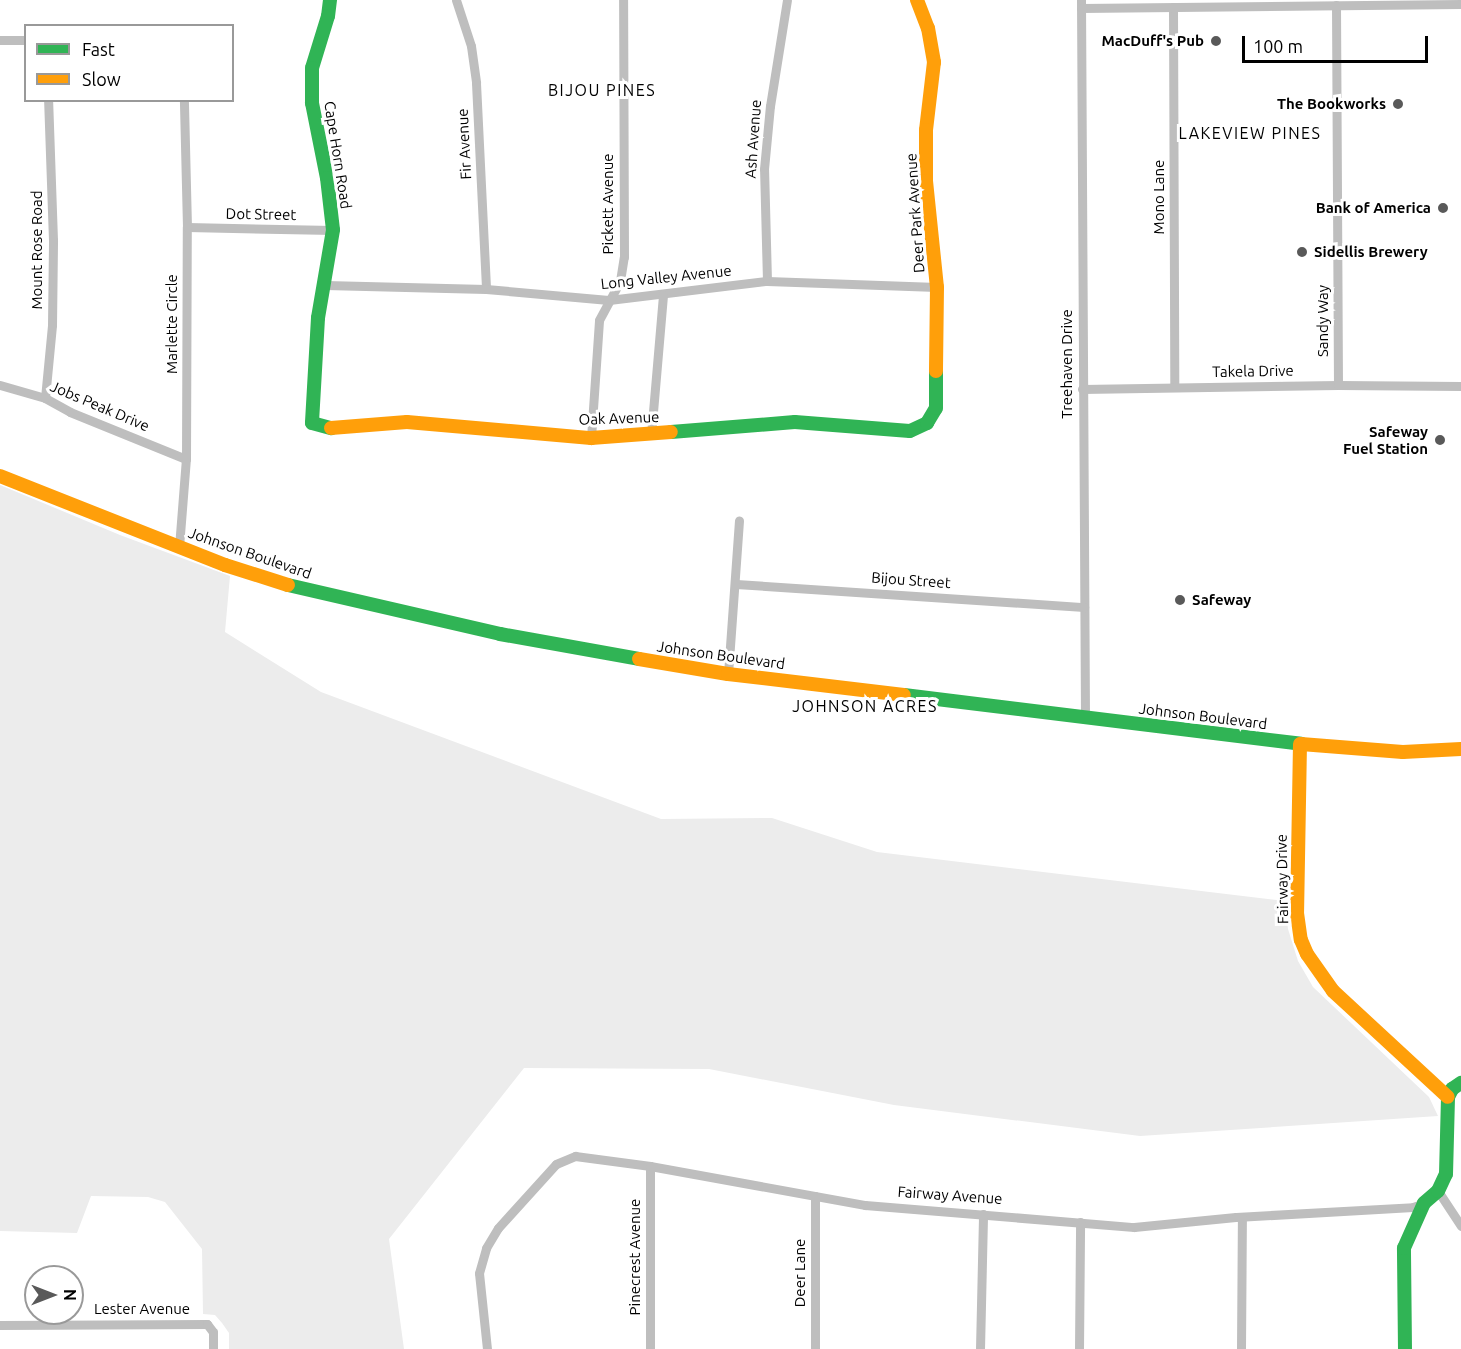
<!DOCTYPE html>
<style>
body{margin:0}
#map{position:relative;width:1461px;height:1349px;overflow:hidden;background:#fff;font-family:Ubuntu,sans-serif}
div>[style]{position:absolute}
.green>*{inset:0;background:#ececec}
.street>*{height:9px;margin:-4.5px;padding:0 4.5px;transform-origin:4.5px;border-radius:4.5px;background:#bebebe}
.fast>*{height:14px;margin:-7px;padding:0 7px;transform-origin:7px;border-radius:7px;background:#30b455}
.slow>*{height:14px;margin:-7px;padding:0 7px;transform-origin:7px;border-radius:7px;background:#ff9f0a}
.dots>*{width:16px;height:16px;translate:-50% -50%;box-sizing:border-box;border:3px solid #fff;border-radius:50%}
span{translate:-50% -50%;white-space:nowrap;text-align:center;line-height:1.15;-webkit-text-stroke:6px #fff;paint-order:stroke}
.poi-label{font-size:15px;color:#000;font-weight:700}
.right{translate:-100% -50%;text-align:right}
.left{translate:0 -50%;text-align:left}
.street-label{font-size:15px;color:#000}
.neighbourhood-label{font-size:16px;color:#000;letter-spacing:1.5px}
.legend{position:absolute;left:24px;top:24px;width:210px;height:78px;box-sizing:border-box;background:#fff;border:2px solid #999;margin:0;padding:8px 10px;list-style:none;font-size:18px;color:#000}
.legend li{display:flex;align-items:center;gap:12px;height:30px}
.legend b{width:30px;border:2px solid #999}
.north{position:absolute;left:24px;top:1265px;width:60px;height:60px;box-sizing:border-box;background:#fff;border:2px solid #999;border-radius:50%;rotate:90deg;font-size:16px;font-weight:700;line-height:24px;text-align:center;color:#000}
.north::after{content:'';display:block;margin:auto;width:21px;height:27px;background:#595959;clip-path:polygon(50% 0,100% 100%,50% 72%,0 100%)}
.scale{position:absolute;left:1242px;top:36px;width:186px;height:27px;box-sizing:border-box;border:3px solid #000;border-top:0;padding-left:8px;font-size:18px;line-height:21px;white-space:nowrap;color:#000;-webkit-text-stroke:4px #fff;paint-order:stroke}
</style>
<div id="map">
<div class="green">
<i style="clip-path:polygon(0 485px,120px 535px,230px 576px,225px 632px,321px 692px,661px 819px,772px 818px,877px 852px,1285px 901px,1288px 929px,1298px 961px,1313px 987px,1429px 1097px,1438px 1116px,1140px 1136px,894px 1105px,709px 1069px,524px 1068px,389px 1239px,404px 1349px,229px 1349px,229px 1333px,222px 1323px,215px 1315px,203px 1314px,202px 1249px,165px 1202px,148px 1197px,91px 1196px,77px 1233px,0 1231px)"></i>
</div>
<div class="street">
<i style="left:456px;top:0;width:48px;rotate:71.9deg"></i>
<i style="left:471px;top:46px;width:37px;rotate:82deg"></i>
<i style="left:476px;top:83px;width:206px;rotate:87.2deg"></i>
<i style="left:1081px;top:0;width:719px;rotate:89.68deg"></i>
<i style="left:1336px;top:5px;width:380px;rotate:89.7deg"></i>
<i style="left:1173px;top:7px;width:380px;rotate:89.8deg"></i>
<i style="left:1081px;top:8px;width:380px;rotate:-0.6deg"></i>
<i style="left:0;top:40px;width:26px"></i>
<i style="left:187px;top:227px;width:146px;rotate:1.2deg"></i>
<i style="left:767px;top:281px;width:112px;rotate:-91.5deg"></i>
<i style="left:764px;top:169px;width:63px;rotate:-84.6deg"></i>
<i style="left:770px;top:106px;width:107px;rotate:-80.9deg"></i>
<i style="left:325px;top:285px;width:161px;rotate:1.4deg"></i>
<i style="left:486px;top:289px;width:123px;rotate:5.1deg"></i>
<i style="left:609px;top:300px;width:159px;rotate:-6.9deg"></i>
<i style="left:767px;top:281px;width:170px;rotate:2deg"></i>
<i style="left:0;top:385px;width:47px;rotate:16.1deg"></i>
<i style="left:45px;top:398px;width:29px;rotate:29deg"></i>
<i style="left:70px;top:412px;width:125px;rotate:22.1deg"></i>
<i style="left:1082px;top:389px;width:256px;rotate:-0.9deg"></i>
<i style="left:1338px;top:385px;width:123px;rotate:0.5deg"></i>
<i style="left:45px;top:398px;width:73px;rotate:-84.5deg"></i>
<i style="left:52px;top:325px;width:85px;rotate:-89.3deg"></i>
<i style="left:53px;top:240px;width:140px;rotate:-92deg"></i>
<i style="left:651px;top:435px;width:141px;rotate:-85.1deg"></i>
<i style="left:591px;top:438px;width:118px;rotate:-86.1deg"></i>
<i style="left:599px;top:320px;width:44px;rotate:-61.7deg"></i>
<i style="left:620px;top:281px;width:24px;rotate:-81deg"></i>
<i style="left:624px;top:257px;width:257px;rotate:-90.2deg"></i>
<i style="left:179px;top:547px;width:88px;rotate:-85.5deg"></i>
<i style="left:186px;top:459px;width:232px;rotate:-89.8deg"></i>
<i style="left:187px;top:227px;width:127px;rotate:-91.4deg"></i>
<i style="left:736px;top:584px;width:349px;rotate:3.8deg"></i>
<i style="left:728px;top:674px;width:154px;rotate:-85.9deg"></i>
<i style="left:650px;top:1166px;width:183px;rotate:90deg"></i>
<i style="left:1438px;top:1191px;width:42px;rotate:56.7deg"></i>
<i style="left:0;top:1325px;width:207px;rotate:-0.3deg"></i>
<i style="left:207px;top:1324px;width:10px;rotate:53deg"></i>
<i style="left:213px;top:1332px;width:17px;rotate:90deg"></i>
<i style="left:487px;top:1349px;width:76px;rotate:-96deg"></i>
<i style="left:479px;top:1273px;width:26px;rotate:-74deg"></i>
<i style="left:486px;top:1248px;width:23px;rotate:-59deg"></i>
<i style="left:498px;top:1228px;width:86px;rotate:-47.8deg"></i>
<i style="left:556px;top:1164px;width:21px;rotate:-23deg"></i>
<i style="left:575px;top:1156px;width:76px;rotate:7.6deg"></i>
<i style="left:650px;top:1166px;width:219px;rotate:10.3deg"></i>
<i style="left:865px;top:1205px;width:270px;rotate:4.7deg"></i>
<i style="left:1134px;top:1227px;width:102px;rotate:-5.6deg"></i>
<i style="left:1236px;top:1217px;width:177px;rotate:-3.2deg"></i>
<i style="left:1413px;top:1207px;width:12px;rotate:-20deg"></i>
<i style="left:815px;top:1349px;width:153px;rotate:-90deg"></i>
<i style="left:980px;top:1349px;width:135px;rotate:-88.7deg"></i>
<i style="left:1079px;top:1349px;width:127px;rotate:-89.5deg"></i>
<i style="left:1241px;top:1349px;width:132px;rotate:-89.6deg"></i>
</div>
<div class="fast">
<i style="left:330px;top:0;width:16px;rotate:97deg"></i>
<i style="left:328px;top:16px;width:54px;rotate:107.1deg"></i>
<i style="left:312px;top:68px;width:35px;rotate:90deg"></i>
<i style="left:312px;top:103px;width:76px;rotate:78.7deg"></i>
<i style="left:327px;top:178px;width:52px;rotate:83.4deg"></i>
<i style="left:333px;top:230px;width:89px;rotate:99.7deg"></i>
<i style="left:318px;top:318px;width:105px;rotate:93.3deg"></i>
<i style="left:312px;top:423px;width:20px;rotate:15deg"></i>
<i style="left:671px;top:432px;width:124px;rotate:-4.6deg"></i>
<i style="left:795px;top:422px;width:115px;rotate:4.5deg"></i>
<i style="left:910px;top:431px;width:19px;rotate:-25deg"></i>
<i style="left:927px;top:423px;width:17px;rotate:-59deg"></i>
<i style="left:936px;top:408px;width:37px;rotate:-90deg"></i>
<i style="left:288px;top:585px;width:218px;rotate:13deg"></i>
<i style="left:500px;top:634px;width:141px;rotate:10.2deg"></i>
<i style="left:904px;top:695px;width:400px;rotate:7deg"></i>
<i style="left:1405px;top:1349px;width:101px;rotate:-90.6deg"></i>
<i style="left:1404px;top:1248px;width:49px;rotate:-66deg"></i>
<i style="left:1424px;top:1203px;width:18px;rotate:-41deg"></i>
<i style="left:1438px;top:1191px;width:19px;rotate:-65deg"></i>
<i style="left:1446px;top:1174px;width:77px;rotate:-88.5deg"></i>
<i style="left:1448px;top:1097px;width:9px;rotate:-63deg"></i>
<i style="left:1452px;top:1089px;width:11px;rotate:-34deg"></i>
</div>
<div class="slow">
<i style="left:917px;top:0;width:30px;rotate:69deg"></i>
<i style="left:928px;top:28px;width:35px;rotate:80deg"></i>
<i style="left:934px;top:62px;width:68px;rotate:96.7deg"></i>
<i style="left:926px;top:130px;width:51px;rotate:90deg"></i>
<i style="left:926px;top:181px;width:107px;rotate:84.1deg"></i>
<i style="left:937px;top:287px;width:84px;rotate:90.7deg"></i>
<i style="left:331px;top:428px;width:76px;rotate:-4.5deg"></i>
<i style="left:407px;top:422px;width:185px;rotate:5deg"></i>
<i style="left:591px;top:438px;width:80px;rotate:-4.3deg"></i>
<i style="left:0;top:476px;width:242px;rotate:21.6deg"></i>
<i style="left:225px;top:565px;width:66px;rotate:17.6deg"></i>
<i style="left:639px;top:659px;width:90px;rotate:9.6deg"></i>
<i style="left:728px;top:674px;width:177px;rotate:6.8deg"></i>
<i style="left:1300px;top:744px;width:169px;rotate:91deg"></i>
<i style="left:1297px;top:913px;width:27px;rotate:82deg"></i>
<i style="left:1301px;top:940px;width:15px;rotate:67deg"></i>
<i style="left:1307px;top:954px;width:45px;rotate:54.9deg"></i>
<i style="left:1333px;top:991px;width:156px;rotate:42.7deg"></i>
<i style="left:1301px;top:744px;width:102px;rotate:4.5deg"></i>
<i style="left:1403px;top:752px;width:58px;rotate:-3deg"></i>
</div>
<div class="dots">
<i style="left:1216px;top:41px;background:#595959"></i>
<i style="left:1398px;top:104px;background:#595959"></i>
<i style="left:1443px;top:208px;background:#595959"></i>
<i style="left:1302px;top:252px;background:#595959"></i>
<i style="left:1440px;top:440px;background:#595959"></i>
<i style="left:1180px;top:600px;background:#595959"></i>
</div>
<div class="poi-label">
<span class="right" style="left:1204px;top:41px">MacDuff's Pub</span>
<span class="right" style="left:1386px;top:104px">The Bookworks</span>
<span class="right" style="left:1431px;top:208px">Bank of America</span>
<span class="left" style="left:1314px;top:252px">Sidellis Brewery</span>
<span class="right" style="left:1428px;top:440px">Safeway<br>Fuel Station</span>
<span class="left" style="left:1192px;top:600px">Safeway</span>
</div>
<div class="street-label">
<span style="left:753px;top:139px;rotate:-86deg">Ash Avenue</span>
<span style="left:464px;top:144px;rotate:-93deg">Fir Avenue</span>
<span style="left:338px;top:155px;rotate:81deg">Cape Horn Road</span>
<span style="left:1159px;top:197px;rotate:-90deg">Mono Lane</span>
<span style="left:608px;top:204px;rotate:-90deg">Pickett Avenue</span>
<span style="left:915px;top:213px;rotate:-94deg">Deer Park Avenue</span>
<span style="left:261px;top:214px;rotate:1deg">Dot Street</span>
<span style="left:37px;top:250px;rotate:-90deg">Mount Rose Road</span>
<span style="left:666px;top:277px;rotate:-6deg">Long Valley Avenue</span>
<span style="left:1323px;top:321px;rotate:-90deg">Sandy Way</span>
<span style="left:172px;top:324px;rotate:-90deg">Marlette Circle</span>
<span style="left:1067px;top:364px;rotate:-90deg">Treehaven Drive</span>
<span style="left:1253px;top:371px;rotate:-1deg">Takela Drive</span>
<span style="left:100px;top:406px;rotate:23deg">Jobs Peak Drive</span>
<span style="left:619px;top:418px;rotate:-2deg">Oak Avenue</span>
<span style="left:250px;top:553px;rotate:19deg">Johnson Boulevard</span>
<span style="left:911px;top:580px;rotate:4deg">Bijou Street</span>
<span style="left:721px;top:655px;rotate:8deg">Johnson Boulevard</span>
<span style="left:1203px;top:716px;rotate:7deg">Johnson Boulevard</span>
<span style="left:1282px;top:879px;rotate:-91deg">Fairway Drive</span>
<span style="left:950px;top:1195px;rotate:4deg">Fairway Avenue</span>
<span style="left:635px;top:1257px;rotate:-90deg">Pinecrest Avenue</span>
<span style="left:800px;top:1273px;rotate:-90deg">Deer Lane</span>
<span style="left:142px;top:1309px">Lester Avenue</span>
</div>
<div class="neighbourhood-label">
<span style="left:602px;top:90px">BIJOU PINES</span>
<span style="left:1250px;top:133px">LAKEVIEW PINES</span>
<span style="left:865px;top:706px">JOHNSON ACRES</span>
</div>
<ul class="legend">
<li><b style="height:8px;background:#30b455"></b>Fast</li>
<li><b style="height:8px;background:#ff9f0a"></b>Slow</li>
</ul>
<div class="north">N</div>
<div class="scale">100 m</div>
</div>
